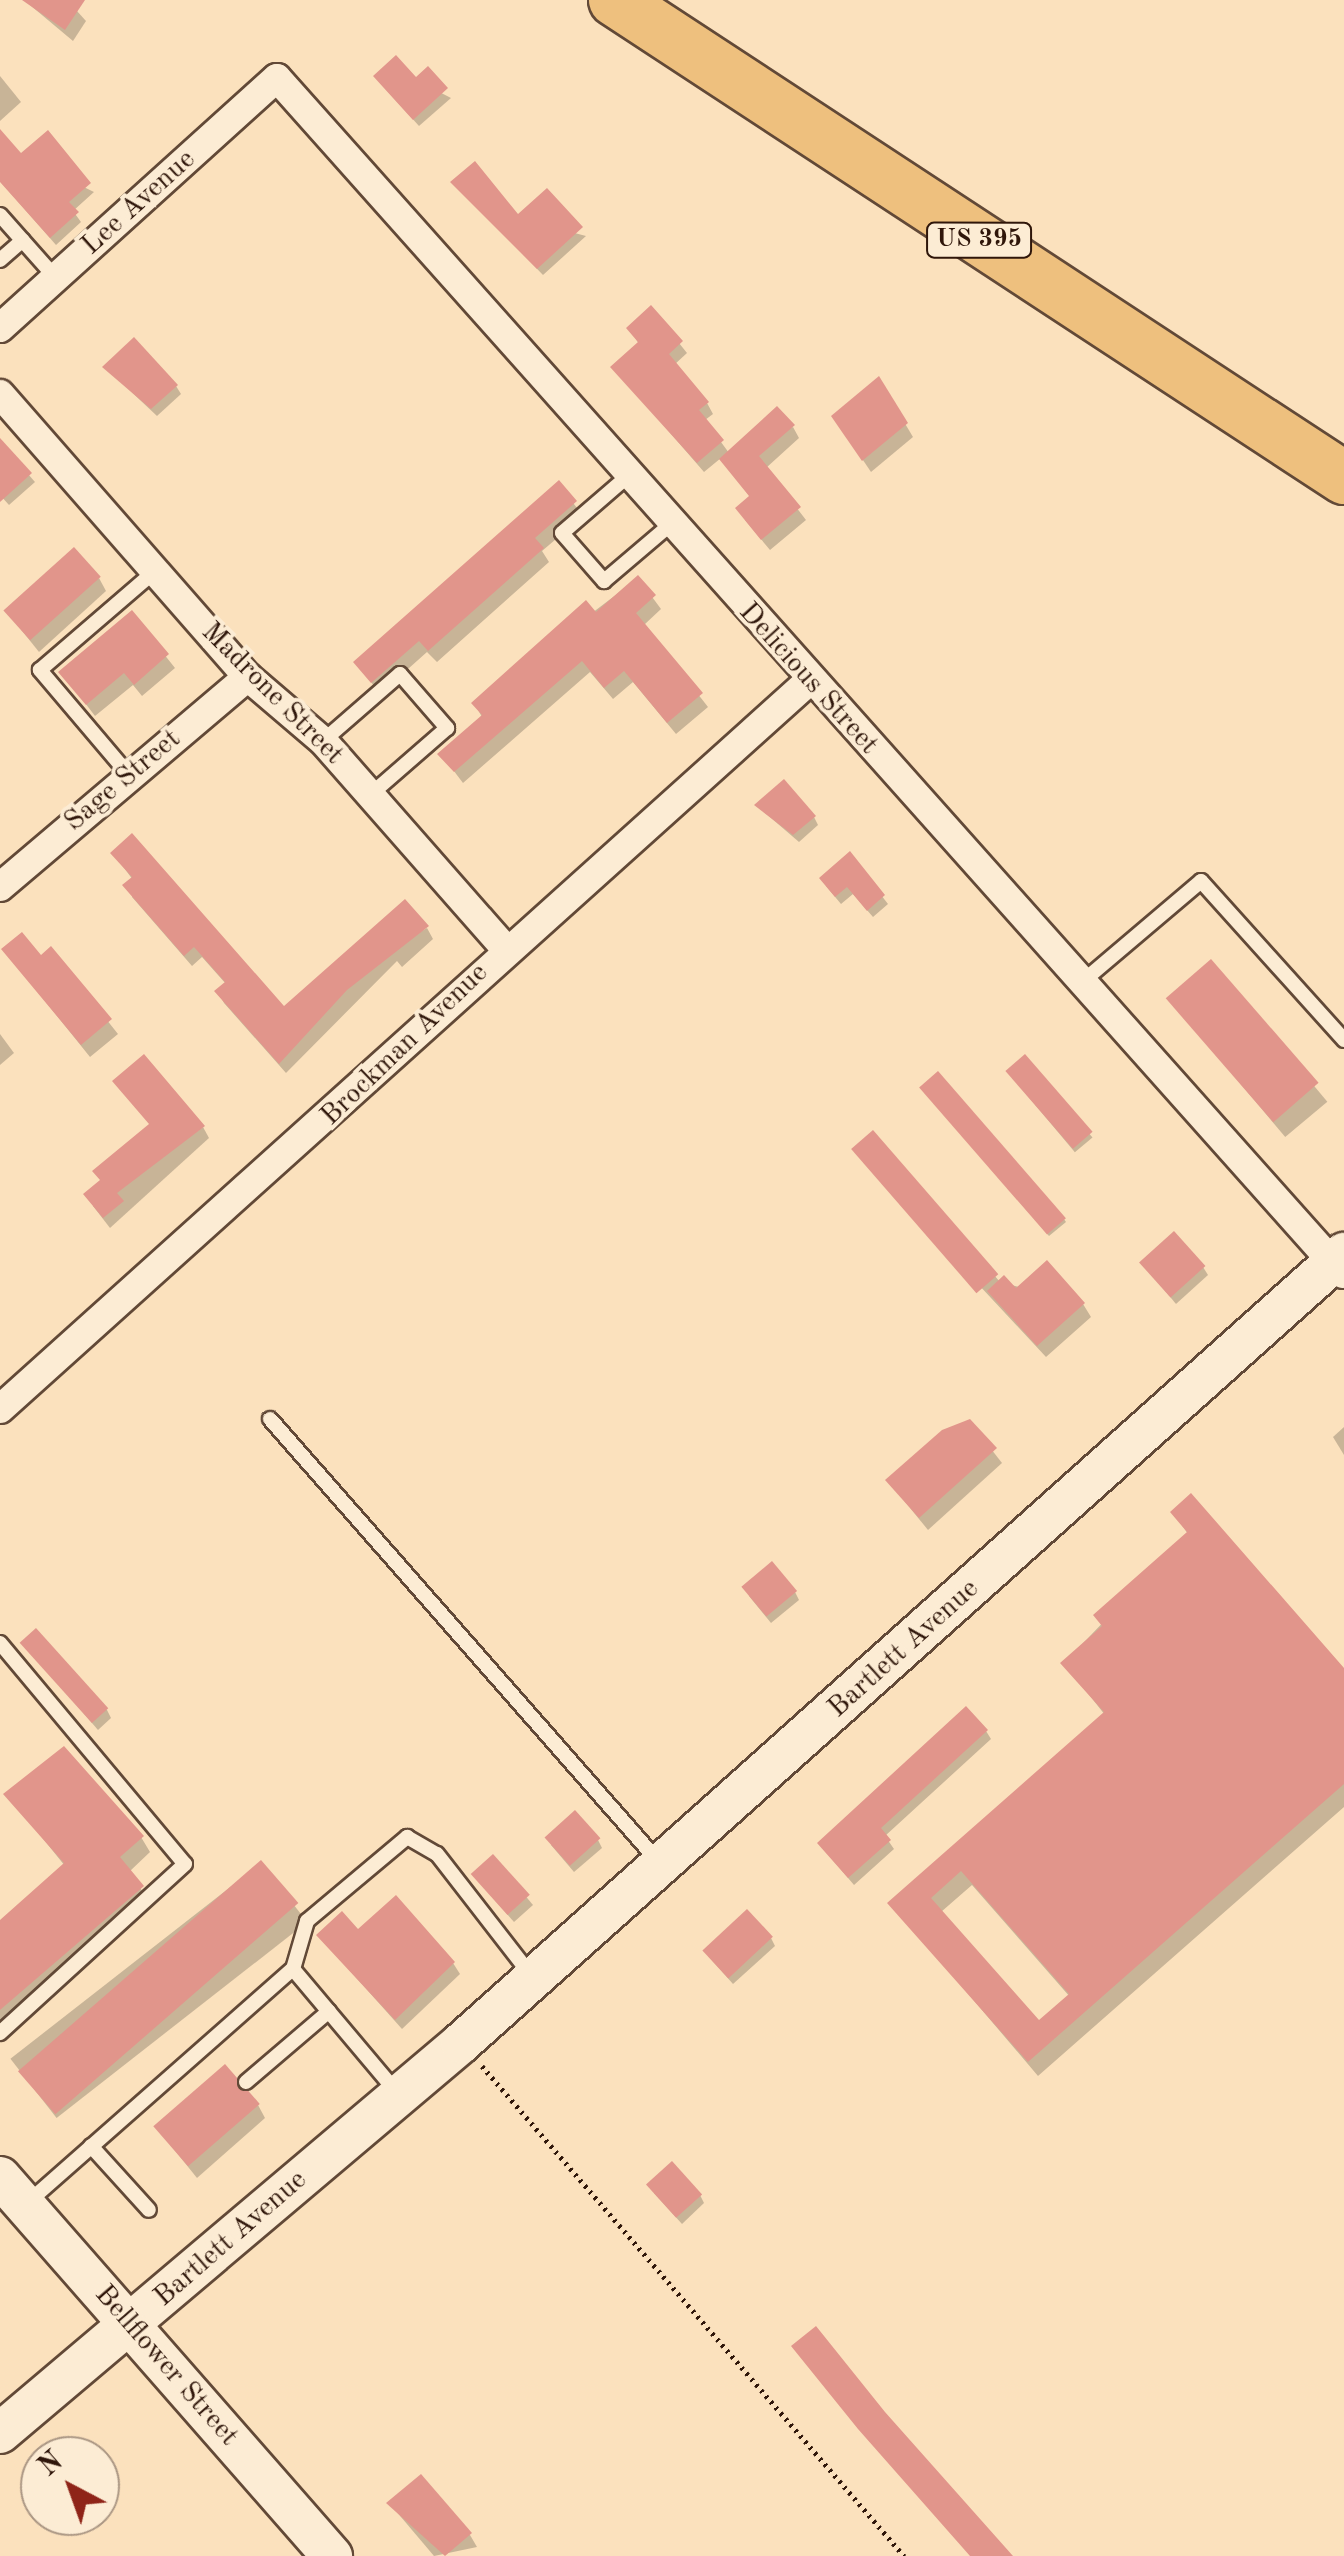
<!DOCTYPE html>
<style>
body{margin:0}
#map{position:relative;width:1344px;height:2556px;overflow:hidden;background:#fbe1bd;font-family:"Old Standard TT",serif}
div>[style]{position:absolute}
.shadow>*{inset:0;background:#0003;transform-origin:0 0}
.building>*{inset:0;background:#e1958b;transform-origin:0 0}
.path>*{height:5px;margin-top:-2.5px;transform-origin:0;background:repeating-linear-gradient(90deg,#2f160a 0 2.5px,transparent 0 7.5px)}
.roads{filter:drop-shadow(2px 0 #624937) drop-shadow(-2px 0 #624937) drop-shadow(0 2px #624937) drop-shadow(0 -2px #624937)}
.lane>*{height:14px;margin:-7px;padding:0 7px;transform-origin:7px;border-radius:7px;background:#fcecd4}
.street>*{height:28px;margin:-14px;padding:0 14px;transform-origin:14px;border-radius:14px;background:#fcecd4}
.secondary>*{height:40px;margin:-20px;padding:0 20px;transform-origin:20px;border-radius:20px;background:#fcecd4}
.highway>*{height:52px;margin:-26px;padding:0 26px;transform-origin:26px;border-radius:26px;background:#eec07e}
span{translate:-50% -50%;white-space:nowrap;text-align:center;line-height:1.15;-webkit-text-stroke:8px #fcecd4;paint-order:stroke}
.shield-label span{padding:2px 8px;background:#fcecd4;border:2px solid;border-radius:8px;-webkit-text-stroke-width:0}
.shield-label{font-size:25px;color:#2f160a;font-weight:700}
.street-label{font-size:28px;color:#2f160a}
.north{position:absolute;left:20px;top:2436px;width:100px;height:100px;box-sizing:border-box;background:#fcecd4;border:2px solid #aa9683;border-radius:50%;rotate:319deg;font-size:28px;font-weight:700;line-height:40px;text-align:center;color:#2f160a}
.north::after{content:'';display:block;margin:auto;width:35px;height:45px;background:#8f2418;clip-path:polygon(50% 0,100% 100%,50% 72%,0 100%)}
</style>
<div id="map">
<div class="shadow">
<i style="clip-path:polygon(24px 0,67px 0,86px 21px,73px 41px)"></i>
<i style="clip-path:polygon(0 76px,21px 102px,0 121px)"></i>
<i style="clip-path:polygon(416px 80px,451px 98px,419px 126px,381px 84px)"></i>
<i style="clip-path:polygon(0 133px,20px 156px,94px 192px,73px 211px,81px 222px,56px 245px,0 181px)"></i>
<i style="clip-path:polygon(453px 182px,518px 218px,586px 236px,543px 275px)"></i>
<i style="clip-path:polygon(651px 308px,687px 353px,674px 365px,707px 403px,713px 414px,705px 420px,729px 453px,793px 427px,799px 438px,766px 468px,806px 520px,770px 550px,745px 520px,751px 498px,721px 458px,704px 472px,613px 367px,639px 344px,629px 328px)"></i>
<i style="clip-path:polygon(105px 367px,176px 386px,181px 394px,157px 416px)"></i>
<i style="clip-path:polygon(879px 380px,913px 437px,871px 472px,842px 429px)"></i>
<i style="clip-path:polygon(0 442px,35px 482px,9px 505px,0 495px)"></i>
<i style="clip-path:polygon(558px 483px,583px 516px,542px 551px,549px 562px,437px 662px,427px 652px,380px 694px,356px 662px)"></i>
<i style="clip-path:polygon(99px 578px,106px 591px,39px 652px,7px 612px)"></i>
<i style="clip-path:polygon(638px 578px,661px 609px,644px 625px,708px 707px,676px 734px,633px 682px,613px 699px,590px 672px,463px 783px,441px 754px,482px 717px,474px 703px)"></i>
<i style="clip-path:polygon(132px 614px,175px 668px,142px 696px,133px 685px,95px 716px,62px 673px)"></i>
<i style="clip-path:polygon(757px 806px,814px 817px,818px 825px,799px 842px)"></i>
<i style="clip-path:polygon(113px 853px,283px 1010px,427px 928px,433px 939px,402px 967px,397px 961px,286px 1073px,224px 1003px,218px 992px,226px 984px,202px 957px,192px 966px,132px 897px,133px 880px)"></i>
<i style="clip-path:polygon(850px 855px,888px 904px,873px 917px,853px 894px,841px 904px,826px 886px)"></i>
<i style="clip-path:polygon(4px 950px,40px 958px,51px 950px,118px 1034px,90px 1057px)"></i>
<i style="left:1211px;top:963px;width:181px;height:55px;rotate:50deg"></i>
<i style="clip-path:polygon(0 1034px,14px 1053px,0 1065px)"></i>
<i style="left:1025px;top:1057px;width:105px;height:23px;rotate:50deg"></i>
<i style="clip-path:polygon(924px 1091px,1064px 1219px,1066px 1222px,1049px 1236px)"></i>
<i style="clip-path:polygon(203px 1127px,209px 1138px,110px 1228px,93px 1206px)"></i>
<i style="clip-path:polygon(873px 1133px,1000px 1282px,1083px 1304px,1091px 1317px,1046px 1357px,856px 1153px)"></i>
<i style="clip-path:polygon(1142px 1263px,1203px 1267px,1208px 1275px,1176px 1304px)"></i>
<i style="clip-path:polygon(970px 1422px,1002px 1463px,928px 1530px,888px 1481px)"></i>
<i style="clip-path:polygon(1344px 1427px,1344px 1455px,1333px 1437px)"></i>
<i style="clip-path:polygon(evenodd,1173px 1512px,1344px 1672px,1344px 1807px,1038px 2076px,891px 1903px,1105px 1715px,1064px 1663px,1188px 1534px,1173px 1512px,972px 1885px,1070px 1997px,1039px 2024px,941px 1912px,972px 1885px)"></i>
<i style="clip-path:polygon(795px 1592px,799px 1600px,771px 1623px,749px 1596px)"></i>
<i style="clip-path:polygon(23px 1643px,107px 1710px,111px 1718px,98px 1730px)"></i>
<i style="clip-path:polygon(986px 1731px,991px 1739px,885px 1836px,894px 1849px,854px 1885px,825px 1851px)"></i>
<i style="clip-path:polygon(7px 1794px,141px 1837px,150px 1852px,129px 1872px,150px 1902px,0 2032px,0 1923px,65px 1866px)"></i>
<i style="clip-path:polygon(598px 1840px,602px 1848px,574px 1872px,551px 1845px)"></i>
<i style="clip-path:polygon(493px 1857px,533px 1905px,514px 1922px,479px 1882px)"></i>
<i style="left:261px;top:1863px;width:75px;height:318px;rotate:52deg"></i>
<i style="clip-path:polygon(358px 1933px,453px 1963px,460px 1974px,402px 2029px,319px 1936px)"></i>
<i style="clip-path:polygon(771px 1938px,775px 1946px,733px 1984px,710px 1958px)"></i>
<i style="clip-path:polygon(258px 2105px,265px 2118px,197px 2178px,156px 2127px)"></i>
<i style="clip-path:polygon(654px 2193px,700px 2195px,704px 2203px,682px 2224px)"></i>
<i style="clip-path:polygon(390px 2504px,470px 2535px,477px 2547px,434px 2556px)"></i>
</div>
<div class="building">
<i style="clip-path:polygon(22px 0,85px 0,65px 30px)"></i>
<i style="clip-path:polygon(396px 55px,416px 77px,428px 66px,448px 88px,413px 120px,373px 76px)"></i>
<i style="clip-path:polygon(0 129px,21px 153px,48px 130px,91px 183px,69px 202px,79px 212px,50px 238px,0 182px)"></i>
<i style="clip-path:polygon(475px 161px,518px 214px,547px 188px,583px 227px,537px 269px,450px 182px)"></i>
<i style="clip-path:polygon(651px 305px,683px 341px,669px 354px,709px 402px,699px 410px,724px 440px,697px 463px,610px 367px,638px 342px,626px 328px)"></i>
<i style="clip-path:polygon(134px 337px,178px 385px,151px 409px,102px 367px)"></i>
<i style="clip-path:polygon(879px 376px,908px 423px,862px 461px,831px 416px)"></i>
<i style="clip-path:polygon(777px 406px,795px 425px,759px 456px,801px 507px,761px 540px,735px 508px,749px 496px,719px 459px)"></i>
<i style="clip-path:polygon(0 438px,32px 473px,0 502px)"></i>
<i style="clip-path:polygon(559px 480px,577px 501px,535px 538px,544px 548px,428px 651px,419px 641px,371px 683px,353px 662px)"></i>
<i style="left:74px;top:547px;width:40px;height:95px;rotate:48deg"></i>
<i style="clip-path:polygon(638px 575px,656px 595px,636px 613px,703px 693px,667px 723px,624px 671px,604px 688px,582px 661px,454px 772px,437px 754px,482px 715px,471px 703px,586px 600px,596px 612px)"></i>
<i style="clip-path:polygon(132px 610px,169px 654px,134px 685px,124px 673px,86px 705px,58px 672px)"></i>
<i style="clip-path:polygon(784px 779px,816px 816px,793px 835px,754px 805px)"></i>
<i style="clip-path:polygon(132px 833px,284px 1006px,405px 899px,429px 926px,347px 990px,279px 1064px,214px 991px,225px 982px,194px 947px,184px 956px,122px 885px,132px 877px,110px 853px)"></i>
<i style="clip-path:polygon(850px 851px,885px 895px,867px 911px,847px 887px,835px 897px,819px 878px)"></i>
<i style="clip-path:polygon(22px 932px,41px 955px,51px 946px,112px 1019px,81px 1045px,1px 949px)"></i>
<i style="left:1211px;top:959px;width:164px;height:60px;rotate:49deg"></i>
<i style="clip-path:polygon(144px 1054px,205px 1126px,117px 1193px,124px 1201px,103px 1218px,83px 1194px,100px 1180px,92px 1171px,149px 1124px,112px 1081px)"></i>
<i style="left:1025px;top:1054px;width:103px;height:26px;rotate:49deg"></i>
<i style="left:938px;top:1071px;width:195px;height:25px;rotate:49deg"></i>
<i style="left:873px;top:1130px;width:191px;height:29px;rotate:49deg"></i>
<i style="left:1174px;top:1231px;width:47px;height:47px;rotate:48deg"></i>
<i style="clip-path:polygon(1047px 1260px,1085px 1303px,1037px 1346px,987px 1291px,1004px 1275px,1016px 1288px)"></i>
<i style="clip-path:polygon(970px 1419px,997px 1448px,919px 1518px,885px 1480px,942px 1430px)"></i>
<i style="clip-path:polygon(evenodd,1191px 1493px,1344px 1668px,1344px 1784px,1028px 2062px,887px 1903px,1104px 1712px,1060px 1663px,1102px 1626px,1093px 1615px,1187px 1532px,1170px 1512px,1191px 1493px,961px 1871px,1069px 1994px,1039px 2020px,931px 1898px,961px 1871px)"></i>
<i style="left:772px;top:1561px;width:39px;height:40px;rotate:50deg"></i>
<i style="left:36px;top:1628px;width:108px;height:22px;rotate:48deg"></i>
<i style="clip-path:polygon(966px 1706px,988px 1730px,881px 1828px,891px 1840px,848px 1878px,817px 1843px)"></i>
<i style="clip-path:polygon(64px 1746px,144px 1836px,120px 1857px,144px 1886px,0 2010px,0 1920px,64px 1863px,3px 1794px)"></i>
<i style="left:575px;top:1810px;width:38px;height:41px;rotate:48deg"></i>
<i style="left:493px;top:1854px;width:55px;height:30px;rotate:48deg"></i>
<i style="left:261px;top:1860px;width:57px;height:322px;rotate:49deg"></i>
<i style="clip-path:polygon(396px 1895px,455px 1962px,395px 2020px,316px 1935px,342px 1911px,358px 1929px)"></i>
<i style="left:747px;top:1909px;width:38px;height:61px;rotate:47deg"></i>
<i style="left:225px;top:2064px;width:53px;height:95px;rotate:49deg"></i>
<i style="left:672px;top:2161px;width:45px;height:35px;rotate:48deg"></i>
<i style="clip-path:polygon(816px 2326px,885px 2412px,1013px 2556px,970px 2556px,858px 2429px,791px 2346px)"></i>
<i style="clip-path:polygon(421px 2474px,472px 2533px,445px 2556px,386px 2503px)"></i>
</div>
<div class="path">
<i style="left:482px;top:2066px;width:647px;rotate:49.26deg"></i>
</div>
<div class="roads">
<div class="lane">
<i style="left:0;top:215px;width:84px;rotate:48.4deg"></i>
<i style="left:0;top:260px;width:30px;rotate:-41deg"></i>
<i style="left:628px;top:476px;width:87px;rotate:139.2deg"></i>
<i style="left:562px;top:533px;width:64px;rotate:48.8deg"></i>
<i style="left:604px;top:581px;width:88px;rotate:-40.4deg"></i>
<i style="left:323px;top:741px;width:102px;rotate:-41deg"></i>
<i style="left:400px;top:674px;width:72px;rotate:49deg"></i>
<i style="left:447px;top:728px;width:102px;rotate:139deg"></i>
<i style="left:129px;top:775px;width:138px;rotate:-130.3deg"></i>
<i style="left:40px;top:670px;width:152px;rotate:-40.7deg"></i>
<i style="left:1082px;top:982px;width:156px;rotate:-40.3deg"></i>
<i style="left:1201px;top:881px;width:214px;rotate:48deg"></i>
<i style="left:270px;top:1419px;width:588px;rotate:48.72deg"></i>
<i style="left:0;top:1643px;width:288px;rotate:50.1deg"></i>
<i style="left:185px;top:1864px;width:251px;rotate:137.6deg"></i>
<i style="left:293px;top:1969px;width:165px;rotate:49.9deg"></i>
<i style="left:246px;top:2082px;width:109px;rotate:-40.5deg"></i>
<i style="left:91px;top:2146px;width:86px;rotate:47.8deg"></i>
<i style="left:26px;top:2204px;width:356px;rotate:-41.4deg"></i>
<i style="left:293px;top:1969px;width:50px;rotate:-73.7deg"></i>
<i style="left:307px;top:1921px;width:131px;rotate:-40deg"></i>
<i style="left:407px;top:1837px;width:34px;rotate:30deg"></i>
<i style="left:437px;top:1854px;width:153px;rotate:52.2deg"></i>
</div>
<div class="street">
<i style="left:0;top:328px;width:373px;rotate:-42.1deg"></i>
<i style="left:277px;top:78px;width:1602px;rotate:48.29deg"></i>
<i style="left:0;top:394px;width:376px;rotate:48.8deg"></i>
<i style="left:248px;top:677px;width:99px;rotate:40.5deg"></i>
<i style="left:323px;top:741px;width:276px;rotate:48.7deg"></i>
<i style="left:0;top:887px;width:325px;rotate:-40.3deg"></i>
<i style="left:0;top:1409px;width:1088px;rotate:-41.98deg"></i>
</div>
<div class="secondary">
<i style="left:0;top:2177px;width:504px;rotate:48.78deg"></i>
<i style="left:0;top:2433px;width:604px;rotate:-40.23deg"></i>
<i style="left:461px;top:2043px;width:1185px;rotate:-41.82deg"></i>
</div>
<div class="highway">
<i style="left:615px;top:0;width:872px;rotate:33.25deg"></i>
</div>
</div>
<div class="shield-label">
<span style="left:979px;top:240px">US 395</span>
</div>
<div class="street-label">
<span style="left:139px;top:203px;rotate:-42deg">Lee Avenue</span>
<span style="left:808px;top:679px;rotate:48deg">Delicious Street</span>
<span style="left:272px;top:694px;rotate:45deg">Madrone Street</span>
<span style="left:123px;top:781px;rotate:-40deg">Sage Street</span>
<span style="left:405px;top:1045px;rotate:-44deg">Brockman Avenue</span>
<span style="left:904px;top:1649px;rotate:-42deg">Bartlett Avenue</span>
<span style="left:231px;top:2239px;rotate:-41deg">Bartlett Avenue</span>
<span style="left:166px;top:2366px;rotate:49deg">Bellflower Street</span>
</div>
<div class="north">N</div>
</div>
